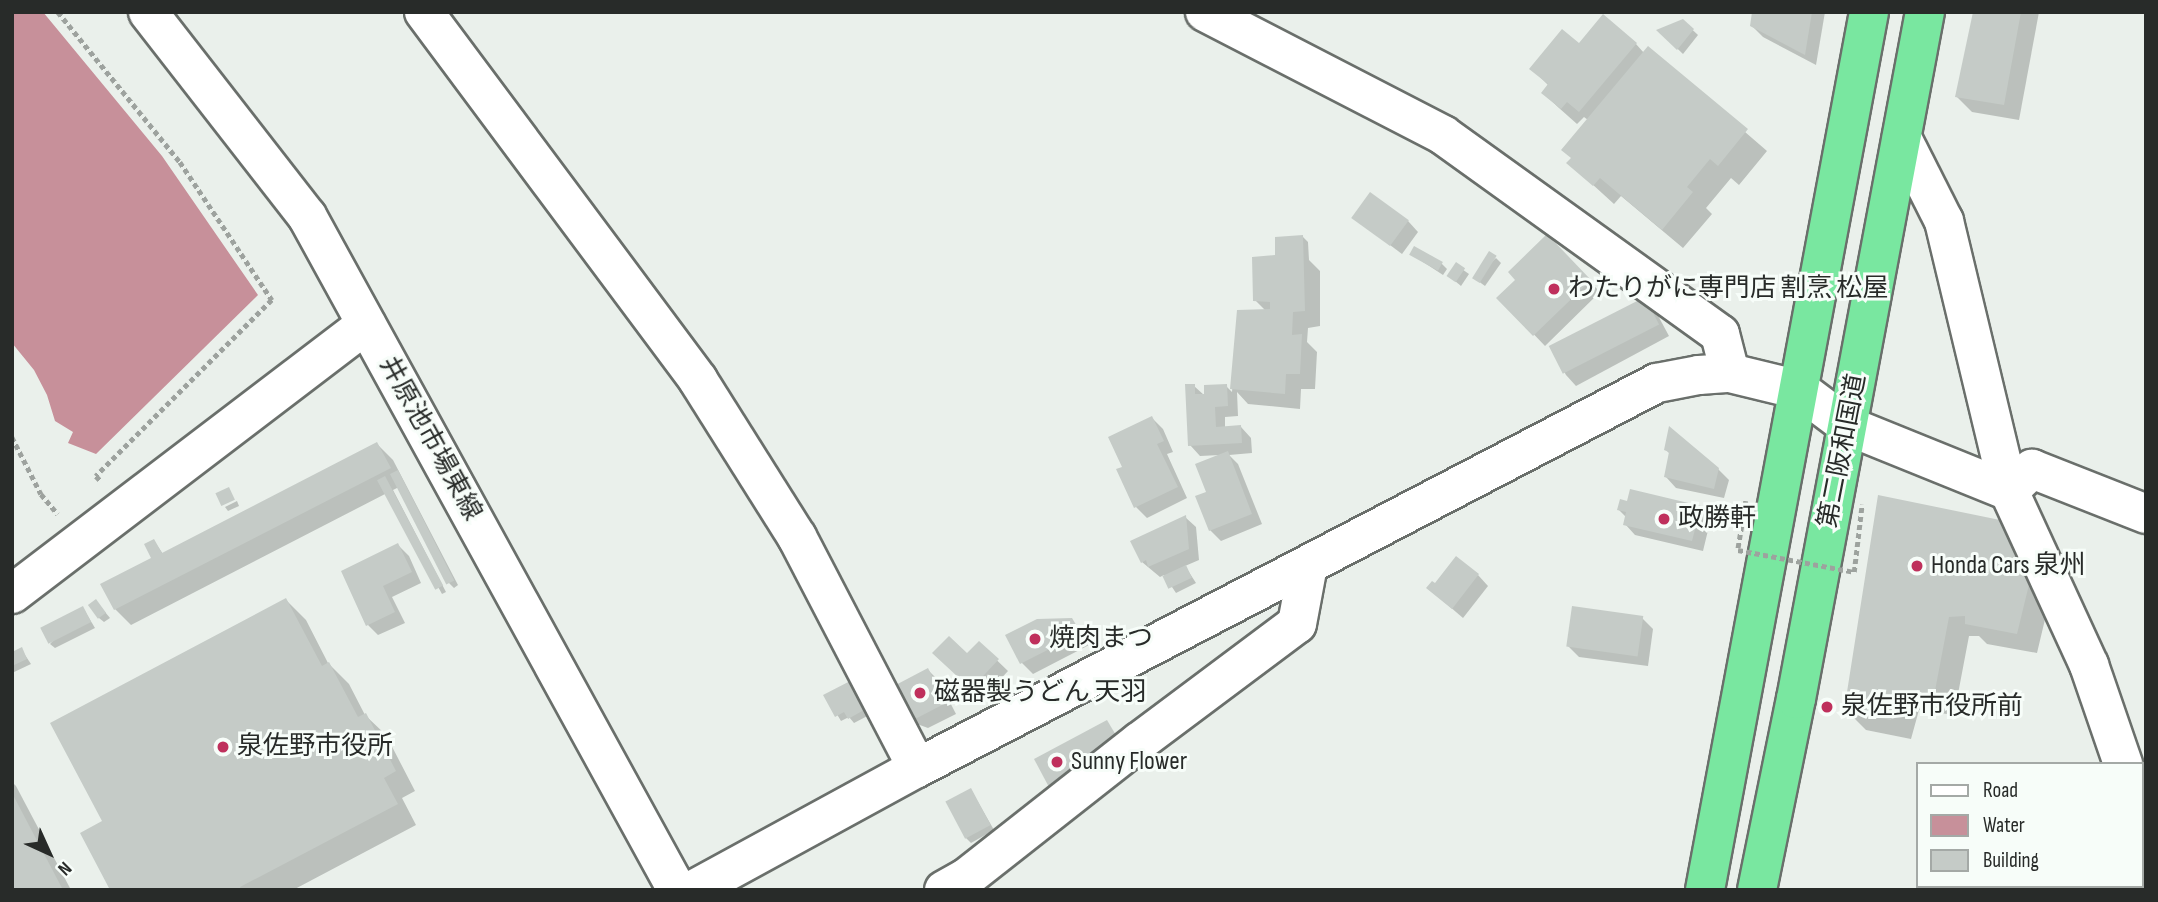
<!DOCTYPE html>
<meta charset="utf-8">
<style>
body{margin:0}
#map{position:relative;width:2158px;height:902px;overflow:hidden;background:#eaf0eb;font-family:"Sofia Sans Condensed","Noto Sans JP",sans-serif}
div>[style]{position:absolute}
.water>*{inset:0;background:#c7909a}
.shadow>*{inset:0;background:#0003}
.building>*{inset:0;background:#c5cbc7;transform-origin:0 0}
.path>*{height:4.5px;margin-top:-2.25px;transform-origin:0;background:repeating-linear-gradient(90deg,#9da29e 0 5px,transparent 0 8.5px)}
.roads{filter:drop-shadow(2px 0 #6a6f6b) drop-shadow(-2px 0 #6a6f6b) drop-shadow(0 2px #6a6f6b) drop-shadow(0 -2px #6a6f6b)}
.minor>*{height:38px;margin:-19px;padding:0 19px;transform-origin:19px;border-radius:19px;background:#fff}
.highway>*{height:38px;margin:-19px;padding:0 19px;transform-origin:19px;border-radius:19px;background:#79e7a0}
.path-bridge>*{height:4.5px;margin-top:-2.25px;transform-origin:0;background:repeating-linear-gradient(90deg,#9da29e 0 5px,transparent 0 8.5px)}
.dots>*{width:19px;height:19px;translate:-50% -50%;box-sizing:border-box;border:4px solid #f7fdf9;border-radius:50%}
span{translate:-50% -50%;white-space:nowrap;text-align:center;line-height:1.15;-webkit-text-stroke:6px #f7fdf9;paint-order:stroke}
.poi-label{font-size:26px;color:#282b29}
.left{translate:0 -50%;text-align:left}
.street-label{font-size:26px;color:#282b29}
.frame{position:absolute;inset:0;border:14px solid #282b29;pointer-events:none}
.legend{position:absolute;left:1916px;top:762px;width:228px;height:126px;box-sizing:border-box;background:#f7fdf9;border:2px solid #a4a9a6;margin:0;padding:9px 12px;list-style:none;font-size:21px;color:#282b29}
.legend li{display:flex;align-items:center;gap:14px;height:35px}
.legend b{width:35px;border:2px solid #a4a9a6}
.north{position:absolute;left:14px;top:818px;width:70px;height:70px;-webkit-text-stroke:5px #f7fdf9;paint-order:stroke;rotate:135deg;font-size:19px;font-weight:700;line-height:28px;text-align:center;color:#282b29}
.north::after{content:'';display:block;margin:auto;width:24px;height:32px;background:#282b29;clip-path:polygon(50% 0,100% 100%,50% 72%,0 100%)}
</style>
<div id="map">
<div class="water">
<i style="clip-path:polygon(12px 12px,43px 12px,162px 156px,258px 295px,96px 454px,68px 443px,73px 432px,55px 421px,47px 395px,34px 370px,12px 343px)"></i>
</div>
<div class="shadow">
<i style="clip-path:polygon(1754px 12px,1825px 12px,1816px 65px,1763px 37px,1752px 26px)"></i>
<i style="clip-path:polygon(1975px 12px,2039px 12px,2019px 120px,1972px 112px,1957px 97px)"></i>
<i style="clip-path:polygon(1683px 21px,1698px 35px,1683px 54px,1659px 31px)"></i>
<i style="clip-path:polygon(1636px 44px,1644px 53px,1648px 48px,1767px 151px,1739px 185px,1731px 178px,1706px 208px,1712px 214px,1683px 248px,1621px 196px,1614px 204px,1569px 163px,1588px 120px,1584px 117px,1577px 124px,1559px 108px,1543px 93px,1549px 86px,1532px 69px,1579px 45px)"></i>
<i style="clip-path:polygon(1354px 218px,1408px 221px,1418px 232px,1402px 254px)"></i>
<i style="clip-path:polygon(1303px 237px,1308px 242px,1309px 260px,1320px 271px,1320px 326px,1308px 328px,1307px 342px,1317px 352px,1315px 389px,1301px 389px,1300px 409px,1248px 404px,1237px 392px,1238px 416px,1225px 417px,1225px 428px,1241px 427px,1251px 438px,1252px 453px,1229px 455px,1238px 464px,1262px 524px,1221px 541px,1210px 530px,1209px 493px,1220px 455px,1200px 456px,1190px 445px,1194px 386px,1204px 395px,1226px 386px,1232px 392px,1238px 312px,1266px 311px,1255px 300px,1279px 257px)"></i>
<i style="clip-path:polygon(1547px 237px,1600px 292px,1545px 346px,1499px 298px,1518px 280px)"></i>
<i style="clip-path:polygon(1411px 254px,1442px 264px,1447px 269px,1443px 275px)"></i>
<i style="clip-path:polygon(1496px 258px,1501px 263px,1485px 286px,1474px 278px)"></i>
<i style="clip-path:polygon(1456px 265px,1469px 274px,1461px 286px,1449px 276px)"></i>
<i style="clip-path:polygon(1644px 299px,1655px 310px,1669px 336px,1576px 386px,1566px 375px,1552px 349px)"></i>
<i style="clip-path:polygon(1152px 418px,1163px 429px,1173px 452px,1167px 454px,1187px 498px,1147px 518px,1136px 507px,1118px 470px,1124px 467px)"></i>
<i style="clip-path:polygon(377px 444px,393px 460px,458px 585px,454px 588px,449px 583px,399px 487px,393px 490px,446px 592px,442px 594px,387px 493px,131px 625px,115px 609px,154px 559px,154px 541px,163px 554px)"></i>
<i style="clip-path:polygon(1666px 450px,1718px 469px,1729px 480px,1724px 498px,1676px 488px,1666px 477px,1670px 454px)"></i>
<i style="clip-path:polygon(1879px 497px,2052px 590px,2037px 653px,1987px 644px,1979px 636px,1969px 636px,1954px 715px,1919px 710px,1911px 739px,1866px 730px,1846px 710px)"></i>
<i style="clip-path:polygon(237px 501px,239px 506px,228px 511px,225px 507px)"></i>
<i style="clip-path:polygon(1700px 508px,1711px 518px,1703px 551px,1635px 535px,1625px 524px,1626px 517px,1619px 510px)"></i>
<i style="clip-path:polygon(1185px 517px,1196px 527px,1199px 560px,1185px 566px,1196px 583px,1176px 593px,1164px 575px,1160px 577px,1142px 562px)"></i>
<i style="clip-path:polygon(398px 545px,409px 556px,421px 583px,392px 597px,405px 623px,378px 635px,368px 625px)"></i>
<i style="clip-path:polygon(1478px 575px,1488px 586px,1463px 618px,1428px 588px)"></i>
<i style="clip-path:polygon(286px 600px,306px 620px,328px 663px,349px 684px,365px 715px,386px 735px,415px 791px,402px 798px,416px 825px,293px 890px,112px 890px,104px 822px)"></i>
<i style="clip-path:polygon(96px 601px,110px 618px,104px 622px,99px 618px)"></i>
<i style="clip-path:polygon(83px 608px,95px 628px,55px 648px,50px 644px)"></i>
<i style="clip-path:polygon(1642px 618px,1653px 629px,1648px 666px,1579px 657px,1568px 646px)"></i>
<i style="clip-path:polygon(1071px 620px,1091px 644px,1033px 674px,1022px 663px,1008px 636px)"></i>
<i style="clip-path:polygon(980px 644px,1008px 671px,982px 699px,935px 653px,967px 656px)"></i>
<i style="clip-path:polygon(21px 649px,31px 664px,12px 673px,12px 654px)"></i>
<i style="clip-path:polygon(928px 670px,939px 681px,956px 714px,928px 728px,917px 724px,905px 713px)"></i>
<i style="clip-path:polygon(826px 696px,875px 712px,854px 723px,849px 717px,841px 721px)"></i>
<i style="clip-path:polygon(12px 782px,16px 786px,71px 890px,12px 890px)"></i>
<i style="clip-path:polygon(971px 790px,994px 830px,971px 843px,966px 838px)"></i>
</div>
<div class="building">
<i style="clip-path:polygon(1752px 12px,1812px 12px,1805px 55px,1750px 26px)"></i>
<i style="clip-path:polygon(1973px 12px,2021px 12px,2004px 105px,1955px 97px)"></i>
<i style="clip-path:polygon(1603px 14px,1637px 43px,1579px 112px,1567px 102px,1561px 109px,1541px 93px,1548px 84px,1529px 69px,1562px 29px,1579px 43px)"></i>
<i style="clip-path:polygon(1683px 19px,1694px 29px,1677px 50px,1656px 30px)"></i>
<i style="clip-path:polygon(1648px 46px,1748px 129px,1718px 166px,1710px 159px,1687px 187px,1693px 192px,1662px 230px,1600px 178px,1593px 186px,1566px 163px,1571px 158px,1561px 150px)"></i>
<i style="left:1370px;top:192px;width:48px;height:32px;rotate:36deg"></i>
<i style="clip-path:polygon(1547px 234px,1591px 280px,1533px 336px,1496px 298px,1515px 280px,1508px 272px)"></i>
<i style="clip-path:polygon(1303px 235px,1305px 311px,1293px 312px,1292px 335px,1302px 334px,1300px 374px,1286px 374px,1285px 394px,1230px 389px,1237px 310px,1270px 309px,1270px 302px,1253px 301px,1252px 257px,1275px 255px,1275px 237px)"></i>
<i style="left:1414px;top:246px;width:33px;height:10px;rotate:29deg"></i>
<i style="left:1489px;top:251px;width:9px;height:32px;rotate:32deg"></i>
<i style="left:1456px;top:262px;width:11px;height:17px;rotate:34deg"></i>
<i style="left:1645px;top:297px;width:31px;height:108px;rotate:63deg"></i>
<i style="clip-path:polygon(1185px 384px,1195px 384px,1195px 394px,1204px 394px,1204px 385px,1227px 384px,1228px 406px,1215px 407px,1216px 427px,1241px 425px,1242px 443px,1188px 446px)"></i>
<i style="clip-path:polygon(1152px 416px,1164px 441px,1157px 444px,1178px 487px,1134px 508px,1116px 469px,1122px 467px,1108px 437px)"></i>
<i style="clip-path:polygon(1669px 426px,1719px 468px,1714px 489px,1664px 477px,1669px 452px,1664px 450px)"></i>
<i style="clip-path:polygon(377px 442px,391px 468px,114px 610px,100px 584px,151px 558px,144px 544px,154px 539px,162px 553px)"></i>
<i style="clip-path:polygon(1228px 451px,1252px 514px,1209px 531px,1195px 496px,1206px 492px,1195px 464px)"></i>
<i style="left:398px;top:470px;width:124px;height:9px;rotate:63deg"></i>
<i style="left:385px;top:476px;width:124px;height:9px;rotate:62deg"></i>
<i style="left:229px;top:487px;width:14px;height:15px;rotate:65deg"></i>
<i style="clip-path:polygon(1630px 489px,1701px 506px,1692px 541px,1623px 525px,1626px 512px,1617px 510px,1620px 499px,1627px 501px)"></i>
<i style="clip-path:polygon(1878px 495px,2000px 520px,2033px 568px,2017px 634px,1965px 624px,1965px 616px,1949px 617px,1934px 696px,1899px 691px,1891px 720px,1844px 711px)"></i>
<i style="clip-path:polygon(1186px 515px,1189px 549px,1148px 567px,1146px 560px,1141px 563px,1130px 541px)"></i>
<i style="clip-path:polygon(398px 543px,412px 572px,383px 586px,395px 612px,366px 626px,341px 571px)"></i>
<i style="clip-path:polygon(1456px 556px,1479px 574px,1452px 609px,1426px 588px,1432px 581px,1435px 583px)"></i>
<i style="left:1186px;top:565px;width:14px;height:26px;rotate:65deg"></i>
<i style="clip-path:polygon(286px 598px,322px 666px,329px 662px,358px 717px,366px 713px,396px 771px,384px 778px,398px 804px,240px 887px,241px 890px,110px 890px,80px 833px,102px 821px,50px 723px)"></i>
<i style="left:96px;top:599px;width:17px;height:10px;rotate:54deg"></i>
<i style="left:83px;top:606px;width:18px;height:48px;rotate:63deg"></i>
<i style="left:1572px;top:606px;width:72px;height:41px;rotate:8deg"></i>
<i style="clip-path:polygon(1072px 618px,1081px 633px,1020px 664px,1005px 635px,1037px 619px)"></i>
<i style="clip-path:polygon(949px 636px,967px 653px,979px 641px,999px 659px,971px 689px,932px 653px)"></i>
<i style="clip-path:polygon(22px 647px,27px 659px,12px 666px,12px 652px)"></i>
<i style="clip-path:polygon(928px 668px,946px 703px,917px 718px,904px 714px,890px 688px)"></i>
<i style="clip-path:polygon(856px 678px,871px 706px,848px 719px,844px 712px,835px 717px,823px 695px)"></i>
<i style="clip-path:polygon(1107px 720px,1117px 737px,1050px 789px,1034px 759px)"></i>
<i style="left:971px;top:788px;width:42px;height:29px;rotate:62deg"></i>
<i style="clip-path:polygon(12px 793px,63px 890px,12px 890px)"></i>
</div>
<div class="path">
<i style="left:58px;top:12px;width:193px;rotate:50.9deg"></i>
<i style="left:180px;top:162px;width:166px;rotate:56.3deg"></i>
<i style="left:272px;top:300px;width:249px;rotate:135deg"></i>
<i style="left:96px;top:476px;width:7px;rotate:45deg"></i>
<i style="left:12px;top:437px;width:64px;rotate:63deg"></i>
<i style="left:41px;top:494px;width:26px;rotate:50deg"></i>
</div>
<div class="roads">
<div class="minor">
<i style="left:148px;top:12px;width:259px;rotate:52.1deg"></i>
<i style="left:307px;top:216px;width:769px;rotate:61.23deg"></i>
<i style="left:424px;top:12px;width:459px;rotate:53.3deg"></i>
<i style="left:698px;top:380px;width:186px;rotate:57.8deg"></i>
<i style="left:797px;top:537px;width:260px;rotate:62.5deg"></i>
<i style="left:1205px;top:12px;width:268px;rotate:27.3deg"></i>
<i style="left:1443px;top:135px;width:341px;rotate:35.7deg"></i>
<i style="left:1720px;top:334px;width:40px;rotate:75.6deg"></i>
<i style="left:1902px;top:138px;width:93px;rotate:63.2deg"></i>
<i style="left:1944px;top:221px;width:278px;rotate:76.5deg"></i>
<i style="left:2009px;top:491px;width:32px;rotate:-44deg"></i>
<i style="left:2032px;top:469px;width:123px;rotate:21.5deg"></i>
<i style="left:12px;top:594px;width:445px;rotate:-37.3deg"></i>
<i style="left:2142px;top:821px;width:12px;rotate:70deg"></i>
<i style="left:693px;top:890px;width:255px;rotate:-28.6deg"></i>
<i style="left:917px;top:768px;width:834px;rotate:-27.49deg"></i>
<i style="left:1657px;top:383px;width:43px;rotate:-10.8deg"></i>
<i style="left:1699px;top:375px;width:31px;rotate:-4deg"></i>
<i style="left:1730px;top:373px;width:72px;rotate:13.7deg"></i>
<i style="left:1800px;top:390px;width:60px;rotate:36.9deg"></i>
<i style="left:1848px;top:426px;width:174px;rotate:22deg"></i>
<i style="left:2009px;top:491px;width:192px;rotate:65.3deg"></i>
<i style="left:2089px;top:665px;width:105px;rotate:71deg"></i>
<i style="left:944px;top:890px;width:25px;rotate:-29deg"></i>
<i style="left:966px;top:878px;width:220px;rotate:-38.2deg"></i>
<i style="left:1139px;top:742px;width:197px;rotate:-36.8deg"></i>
<i style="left:1297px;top:624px;width:60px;rotate:-79.4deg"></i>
</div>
<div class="highway">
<i style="left:1705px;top:890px;width:893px;rotate:-79.42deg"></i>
<i style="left:1757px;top:890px;width:195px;rotate:-78.5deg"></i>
<i style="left:1796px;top:699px;width:699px;rotate:-79.37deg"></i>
</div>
</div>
<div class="path-bridge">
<i style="left:1746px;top:501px;width:50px;rotate:99.3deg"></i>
<i style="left:1738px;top:550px;width:118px;rotate:10.7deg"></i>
<i style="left:1854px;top:572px;width:68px;rotate:-83.3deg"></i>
</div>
<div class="dots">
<i style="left:1554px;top:289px;background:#bf305c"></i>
<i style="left:1664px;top:519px;background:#bf305c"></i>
<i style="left:1917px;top:566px;background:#bf305c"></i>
<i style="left:1035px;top:639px;background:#bf305c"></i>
<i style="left:920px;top:693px;background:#bf305c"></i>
<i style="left:1827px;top:707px;background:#bf305c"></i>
<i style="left:223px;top:747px;background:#bf305c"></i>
<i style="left:1057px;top:762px;background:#bf305c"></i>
</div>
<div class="poi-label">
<span class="left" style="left:1568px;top:289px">わたりがに専門店 割烹 松屋</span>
<span class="left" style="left:1678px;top:519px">政勝軒</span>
<span class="left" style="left:1931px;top:566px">Honda Cars 泉州</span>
<span class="left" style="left:1049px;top:639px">焼肉まつ</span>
<span class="left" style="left:934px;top:693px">磁器製うどん 天羽</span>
<span class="left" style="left:1841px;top:707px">泉佐野市役所前</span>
<span class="left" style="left:237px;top:747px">泉佐野市役所</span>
<span class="left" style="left:1071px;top:762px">Sunny Flower</span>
</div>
<div class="street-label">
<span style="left:430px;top:439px;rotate:61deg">井原池市場東線</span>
<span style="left:1843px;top:451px;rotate:-79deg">第二阪和国道</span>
</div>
<div class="frame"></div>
<ul class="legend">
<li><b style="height:9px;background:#fff"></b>Road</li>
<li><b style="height:19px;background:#c7909a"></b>Water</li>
<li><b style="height:19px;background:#c5cbc7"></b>Building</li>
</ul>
<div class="north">N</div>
</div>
